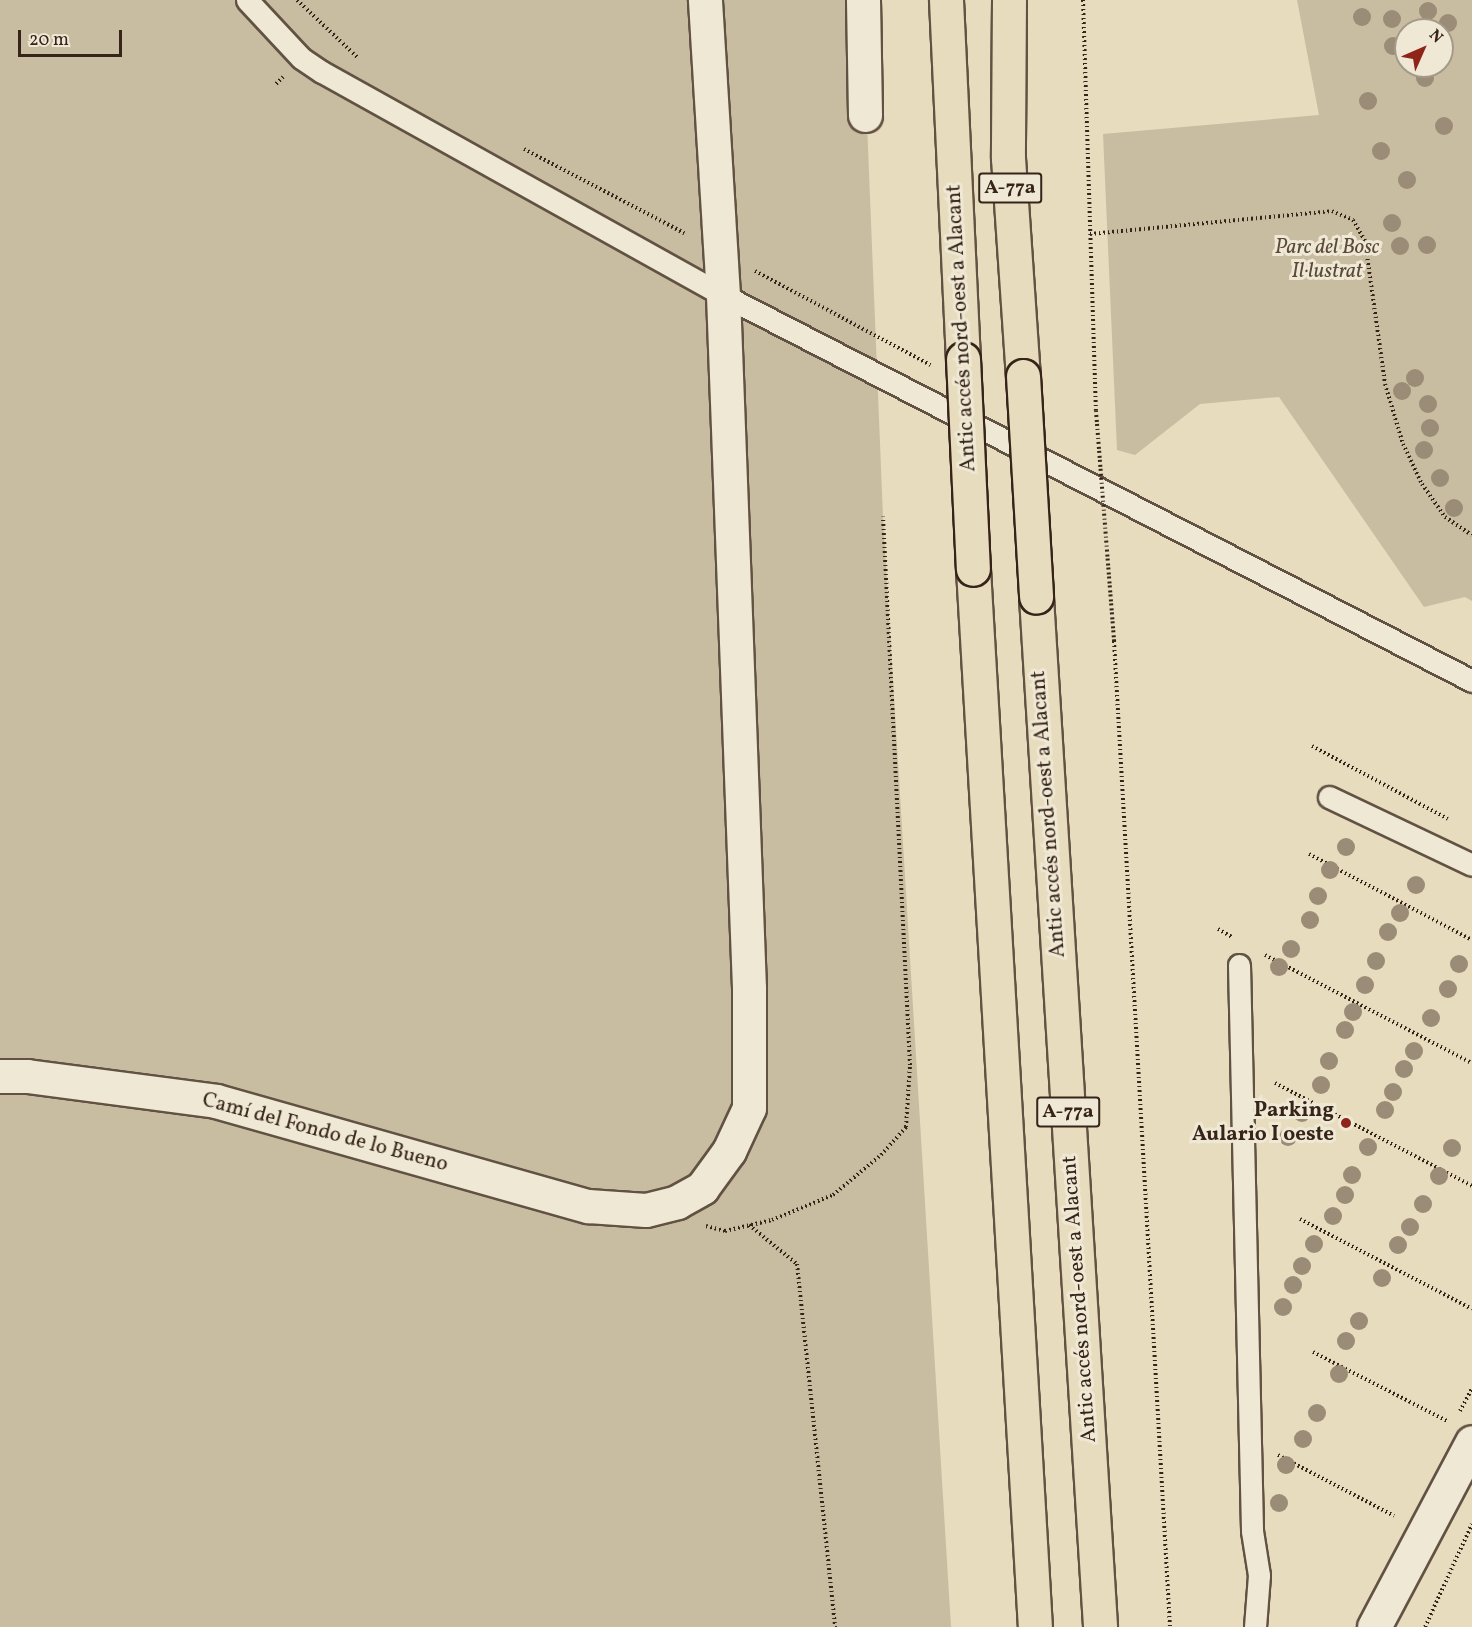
<!DOCTYPE html>
<meta charset="utf-8">
<style>
body{margin:0}
#map{position:relative;width:1472px;height:1627px;overflow:hidden;background:#e7dcbd;font-family:Vollkorn,serif}
div>[style]{position:absolute}
.green>*{inset:0;background:#c9bda1}
.path>*{height:4px;margin-top:-2px;transform-origin:0;background:repeating-linear-gradient(90deg,#36241a 0 1.5px,transparent 0 4.5px)}
.roads{filter:drop-shadow(2px 0 #625243) drop-shadow(-2px 0 #625243) drop-shadow(0 2px #625243) drop-shadow(0 -2px #625243)}
.lane>*{height:21px;margin:-10.5px;padding:0 10.5px;transform-origin:10.5px;border-radius:10.5px;background:#efe8d4}
.street>*{height:33px;margin:-16.5px;padding:0 16.5px;transform-origin:16.5px;border-radius:16.5px;background:#efe8d4}
.secondary>*{height:33px;margin:-16.5px;padding:0 16.5px;transform-origin:16.5px;border-radius:16.5px;background:#efe8d4}
.primary>*{height:33px;margin:-16.5px;padding:0 16.5px;transform-origin:16.5px;border-radius:16.5px;background:#e7dcbd}
.path-bridge>*{height:4px;margin-top:-2px;transform-origin:0;background:repeating-linear-gradient(90deg,#36241a 0 1.5px,transparent 0 4.5px)}
.bridges{filter:drop-shadow(2px 0 #36241a) drop-shadow(-2px 0 #36241a) drop-shadow(0 2px #36241a) drop-shadow(0 -2px #36241a)}
.primary-bridge>*{height:33px;margin:-16.5px;padding:0 16.5px;transform-origin:16.5px;border-radius:16.5px;background:#e7dcbd}
.trees>*{width:18px;height:18px;margin:-9px;border-radius:50%;background:#9a8c76}
.dots>*{width:16px;height:16px;translate:-50% -50%;box-sizing:border-box;border:3px solid #efe8d4;border-radius:50%}
span{translate:-50% -50%;white-space:nowrap;text-align:center;line-height:1.15;-webkit-text-stroke:6px #efe8d4;paint-order:stroke}
.shield-label span{padding:2px 4px;background:#efe8d4;border:2px solid;border-radius:4px;-webkit-text-stroke-width:0}
.shield-label{font-size:20px;color:#36241a;font-weight:700}
.park-label{font-size:21px;color:#5b4a3c;font-style:italic}
.street-label{font-size:21px;color:#36241a}
.poi-label{font-size:21px;color:#36241a;font-weight:700}
.right{translate:-100% -50%;text-align:right}
.north{position:absolute;left:1394px;top:18px;width:60px;height:60px;box-sizing:border-box;background:#efe8d4;border:2px solid #a59a8a;border-radius:50%;rotate:45deg;font-size:16px;font-weight:700;line-height:24px;text-align:center;color:#36241a}
.north::after{content:'';display:block;margin:auto;width:21px;height:27px;background:#8f2418;clip-path:polygon(50% 0,100% 100%,50% 72%,0 100%)}
.scale{position:absolute;left:18px;top:30px;width:104px;height:27px;box-sizing:border-box;border:3px solid #36241a;border-top:0;padding-left:8px;font-size:18px;line-height:21px;white-space:nowrap;color:#36241a;-webkit-text-stroke:4px #efe8d4;paint-order:stroke}
</style>
<div id="map">
<div class="green">
<i style="clip-path:polygon(0 0,862px 0,883px 517px,951px 1627px,0 1627px)"></i>
<i style="clip-path:polygon(evenodd,1297px 0,1472px 0,1472px 601px,1465px 597px,1424px 607px,1279px 397px,1200px 404px,1135px 455px,1117px 450px,1103px 134px,1319px 115px,1297px 0,1406px 30px,1442px 30px,1442px 66px,1406px 66px,1406px 30px)"></i>
</div>
<div class="path">
<i style="left:297px;top:0;width:83px;rotate:43.5deg"></i>
<i style="left:1083px;top:0;width:411px;rotate:88.2deg"></i>
<i style="left:276px;top:84px;width:10px;rotate:-45deg"></i>
<i style="left:524px;top:149px;width:181px;rotate:27.7deg"></i>
<i style="left:1090px;top:234px;width:243px;rotate:-5.4deg"></i>
<i style="left:1332px;top:211px;width:23px;rotate:23deg"></i>
<i style="left:1353px;top:220px;width:24px;rotate:60deg"></i>
<i style="left:1365px;top:241px;width:144px;rotate:82deg"></i>
<i style="left:1385px;top:384px;width:63px;rotate:73.3deg"></i>
<i style="left:1403px;top:444px;width:44px;rotate:64.6deg"></i>
<i style="left:1422px;top:484px;width:40px;rotate:55.1deg"></i>
<i style="left:1445px;top:517px;width:32px;rotate:34deg"></i>
<i style="left:755px;top:271px;width:199px;rotate:28.2deg"></i>
<i style="left:1114px;top:641px;width:988px;rotate:86.75deg"></i>
<i style="left:1312px;top:746px;width:154px;rotate:28.2deg"></i>
<i style="left:1309px;top:854px;width:184px;rotate:27.8deg"></i>
<i style="left:1218px;top:929px;width:16px;rotate:30deg"></i>
<i style="left:1265px;top:955px;width:233px;rotate:27.6deg"></i>
<i style="left:1275px;top:1083px;width:222px;rotate:27.6deg"></i>
<i style="left:1300px;top:1219px;width:194px;rotate:27.6deg"></i>
<i style="left:749px;top:1225px;width:62px;rotate:39.1deg"></i>
<i style="left:797px;top:1264px;width:365px;rotate:84deg"></i>
<i style="left:706px;top:1226px;width:20px;rotate:15deg"></i>
<i style="left:725px;top:1231px;width:48px;rotate:-13.2deg"></i>
<i style="left:772px;top:1220px;width:66px;rotate:-22.3deg"></i>
<i style="left:833px;top:1195px;width:62px;rotate:-39.8deg"></i>
<i style="left:881px;top:1155px;width:38px;rotate:-48deg"></i>
<i style="left:906px;top:1127px;width:62px;rotate:-86.3deg"></i>
<i style="left:910px;top:1065px;width:549px;rotate:-92.82deg"></i>
<i style="left:1313px;top:1352px;width:151px;rotate:27.2deg"></i>
<i style="left:1460px;top:1411px;width:26px;rotate:-62deg"></i>
<i style="left:1278px;top:1455px;width:131px;rotate:27.7deg"></i>
<i style="left:1425px;top:1627px;width:113px;rotate:-65.5deg"></i>
</div>
<div class="roads">
<div class="lane">
<i style="left:247px;top:0;width:79px;rotate:47deg"></i>
<i style="left:301px;top:58px;width:25px;rotate:34deg"></i>
<i style="left:322px;top:72px;width:459px;rotate:29.1deg"></i>
<i style="left:723px;top:295px;width:843px;rotate:27.26deg"></i>
<i style="left:1329px;top:797px;width:158px;rotate:25.4deg"></i>
<i style="left:1239px;top:965px;width:566px;rotate:88.68deg"></i>
<i style="left:1252px;top:1531px;width:45px;rotate:81deg"></i>
<i style="left:1259px;top:1575px;width:52px;rotate:94.4deg"></i>
</div>
<div class="street">
<i style="left:863px;top:0;width:115px;rotate:89deg"></i>
<i style="left:0;top:1076px;width:27px"></i>
<i style="left:27px;top:1076px;width:191px;rotate:7.5deg"></i>
<i style="left:216px;top:1101px;width:387px;rotate:15.8deg"></i>
<i style="left:588px;top:1206px;width:58px;rotate:3.9deg"></i>
<i style="left:646px;top:1210px;width:32px;rotate:-14deg"></i>
<i style="left:677px;top:1202px;width:29px;rotate:-29deg"></i>
<i style="left:702px;top:1188px;width:46px;rotate:-53.9deg"></i>
<i style="left:729px;top:1151px;width:47px;rotate:-65.1deg"></i>
<i style="left:749px;top:1108px;width:120px;rotate:-90deg"></i>
<i style="left:749px;top:988px;width:693px;rotate:-92.15deg"></i>
<i style="left:723px;top:295px;width:296px;rotate:-93.5deg"></i>
</div>
<div class="secondary">
<i style="left:1374px;top:1627px;width:209px;rotate:-62.1deg"></i>
</div>
<div class="primary">
<i style="left:946px;top:0;width:359px;rotate:87.3deg"></i>
<i style="left:1009px;top:0;width:158px;rotate:90.4deg"></i>
<i style="left:1008px;top:158px;width:219px;rotate:86.1deg"></i>
<i style="left:973px;top:569px;width:1060px;rotate:86.65deg"></i>
<i style="left:1036px;top:597px;width:1032px;rotate:86.44deg"></i>
</div>
</div>
<div class="path-bridge">
<i style="left:1096px;top:411px;width:231px;rotate:85.5deg"></i>
</div>
<div class="bridges">
<div class="primary-bridge">
<i style="left:963px;top:359px;width:210px;rotate:87.3deg"></i>
<i style="left:1023px;top:376px;width:221px;rotate:86.6deg"></i>
</div>
</div>
<div class="trees">
<i style="left:1428px;top:11px"></i>
<i style="left:1362px;top:17px"></i>
<i style="left:1392px;top:19px"></i>
<i style="left:1448px;top:23px"></i>
<i style="left:1393px;top:46px"></i>
<i style="left:1425px;top:78px"></i>
<i style="left:1368px;top:101px"></i>
<i style="left:1444px;top:126px"></i>
<i style="left:1381px;top:151px"></i>
<i style="left:1407px;top:180px"></i>
<i style="left:1392px;top:223px"></i>
<i style="left:1427px;top:245px"></i>
<i style="left:1400px;top:246px"></i>
<i style="left:1415px;top:378px"></i>
<i style="left:1402px;top:391px"></i>
<i style="left:1428px;top:404px"></i>
<i style="left:1430px;top:428px"></i>
<i style="left:1424px;top:450px"></i>
<i style="left:1440px;top:478px"></i>
<i style="left:1454px;top:508px"></i>
<i style="left:1346px;top:847px"></i>
<i style="left:1330px;top:870px"></i>
<i style="left:1416px;top:885px"></i>
<i style="left:1318px;top:896px"></i>
<i style="left:1400px;top:913px"></i>
<i style="left:1310px;top:920px"></i>
<i style="left:1388px;top:932px"></i>
<i style="left:1291px;top:949px"></i>
<i style="left:1376px;top:961px"></i>
<i style="left:1459px;top:964px"></i>
<i style="left:1279px;top:967px"></i>
<i style="left:1365px;top:985px"></i>
<i style="left:1448px;top:989px"></i>
<i style="left:1353px;top:1012px"></i>
<i style="left:1431px;top:1018px"></i>
<i style="left:1345px;top:1030px"></i>
<i style="left:1414px;top:1051px"></i>
<i style="left:1329px;top:1061px"></i>
<i style="left:1404px;top:1069px"></i>
<i style="left:1321px;top:1085px"></i>
<i style="left:1393px;top:1092px"></i>
<i style="left:1385px;top:1110px"></i>
<i style="left:1302px;top:1113px"></i>
<i style="left:1288px;top:1137px"></i>
<i style="left:1368px;top:1147px"></i>
<i style="left:1452px;top:1148px"></i>
<i style="left:1352px;top:1175px"></i>
<i style="left:1439px;top:1176px"></i>
<i style="left:1345px;top:1195px"></i>
<i style="left:1423px;top:1204px"></i>
<i style="left:1333px;top:1216px"></i>
<i style="left:1410px;top:1227px"></i>
<i style="left:1314px;top:1244px"></i>
<i style="left:1398px;top:1245px"></i>
<i style="left:1302px;top:1266px"></i>
<i style="left:1382px;top:1278px"></i>
<i style="left:1293px;top:1285px"></i>
<i style="left:1283px;top:1307px"></i>
<i style="left:1359px;top:1321px"></i>
<i style="left:1346px;top:1341px"></i>
<i style="left:1339px;top:1374px"></i>
<i style="left:1317px;top:1413px"></i>
<i style="left:1303px;top:1439px"></i>
<i style="left:1286px;top:1465px"></i>
<i style="left:1279px;top:1503px"></i>
</div>
<div class="dots">
<i style="left:1346px;top:1123px;background:#8f2418"></i>
</div>
<div class="shield-label">
<span style="left:1010px;top:188px">A-77a</span>
<span style="left:1068px;top:1112px">A-77a</span>
</div>
<div class="park-label">
<span style="left:1327px;top:260px">Parc del Bosc<br>Il·lustrat</span>
</div>
<div class="street-label">
<span style="left:962px;top:328px;rotate:-93deg">Antic accés nord-oest a Alacant</span>
<span style="left:1049px;top:814px;rotate:-94deg">Antic accés nord-oest a Alacant</span>
<span style="left:325px;top:1133px;rotate:15deg">Camí del Fondo de lo Bueno</span>
<span style="left:1080px;top:1299px;rotate:-94deg">Antic accés nord-oest a Alacant</span>
</div>
<div class="poi-label">
<span class="right" style="left:1334px;top:1123px">Parking<br>Aulario I oeste</span>
</div>
<div class="north">N</div>
<div class="scale">20 m</div>
</div>
